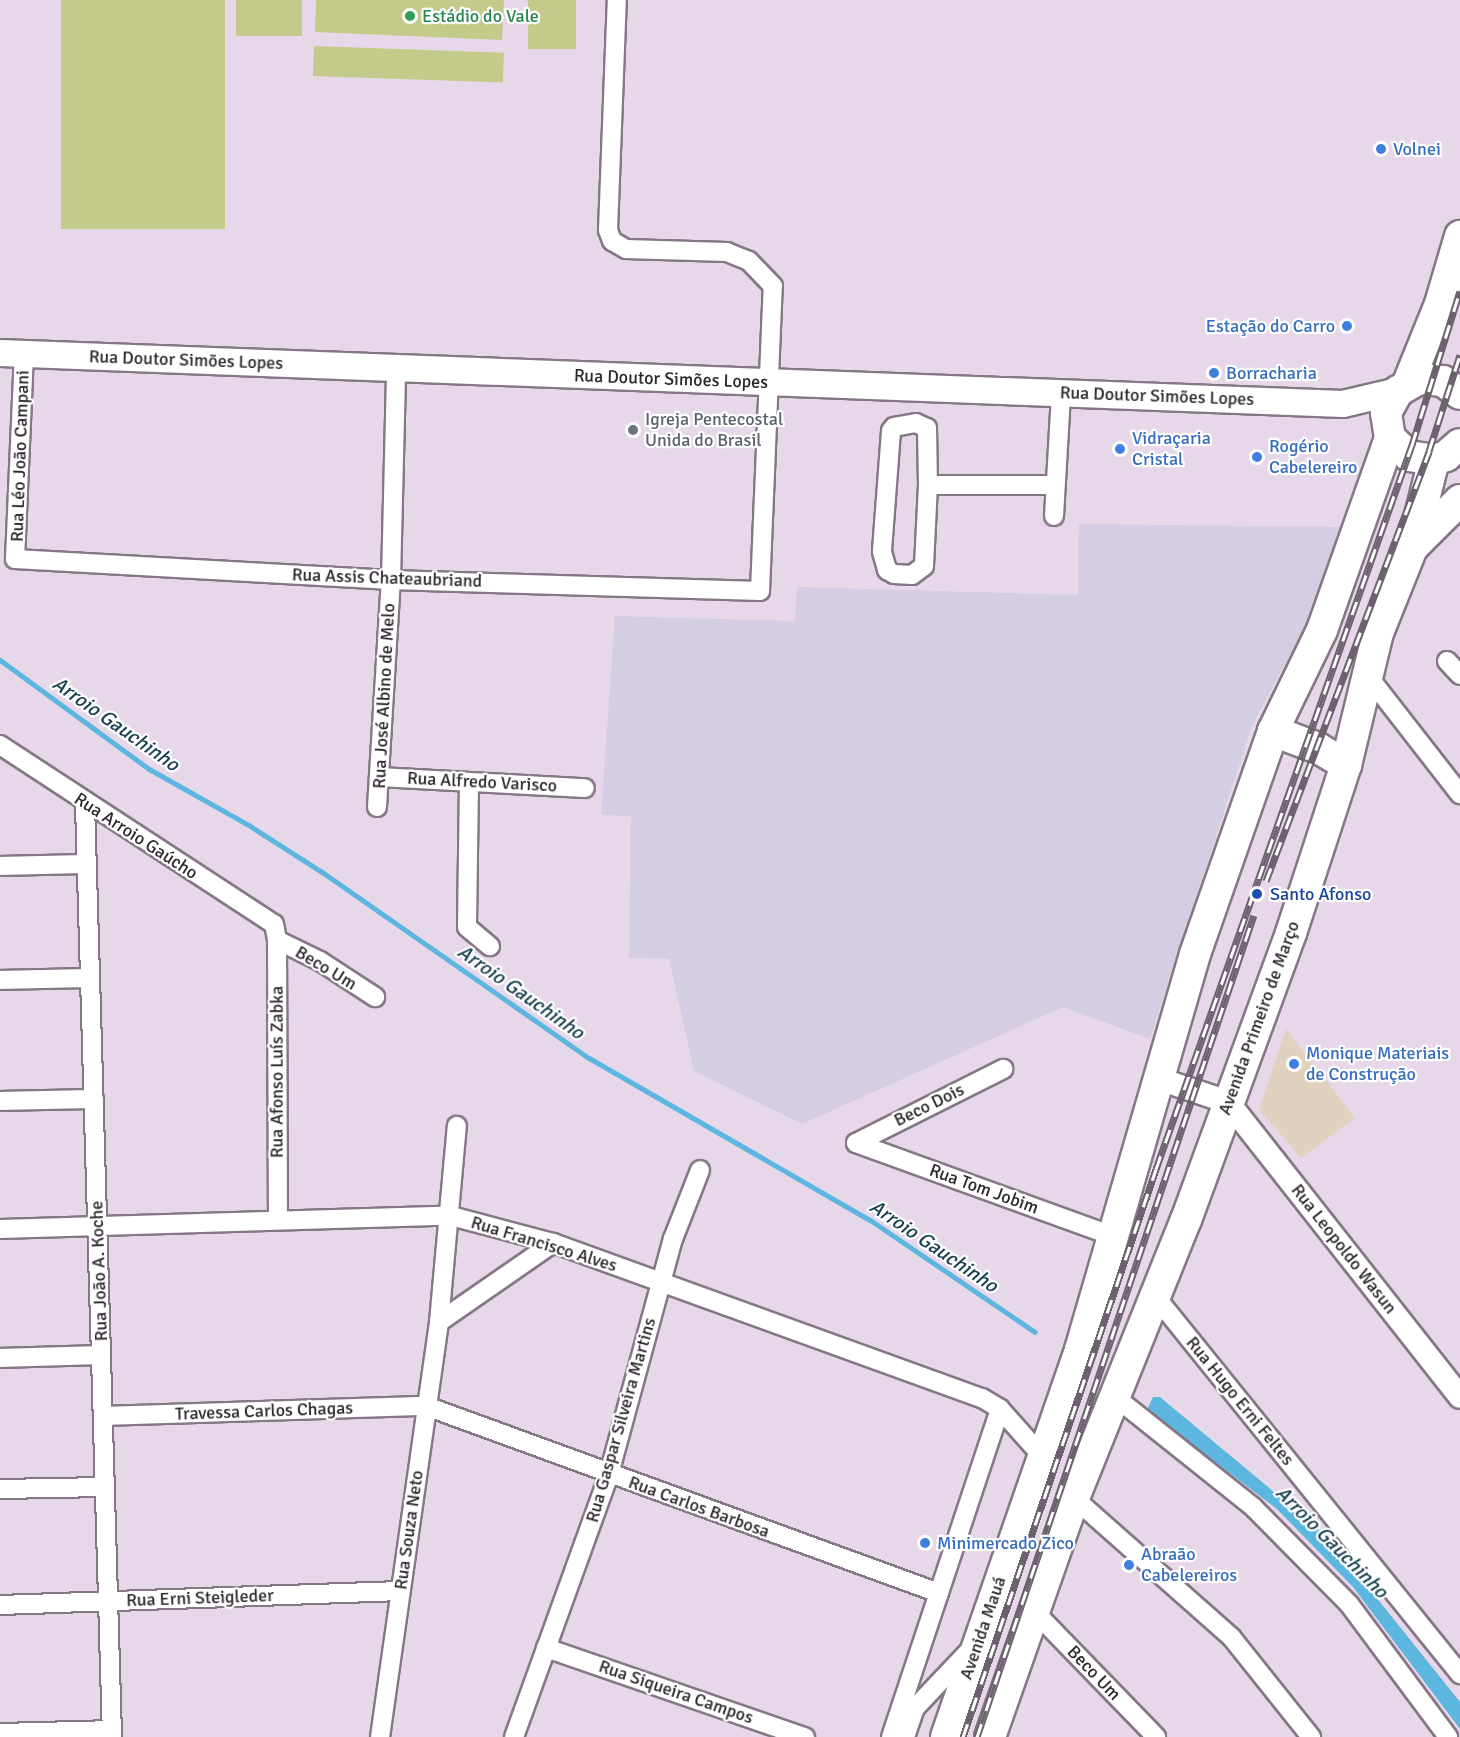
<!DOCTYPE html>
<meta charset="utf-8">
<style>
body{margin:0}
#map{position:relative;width:1460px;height:1737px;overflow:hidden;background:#e7d8e9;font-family:Signika,sans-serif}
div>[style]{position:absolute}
.commercial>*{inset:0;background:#e0d2bf}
.industrial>*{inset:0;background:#d5cde1}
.green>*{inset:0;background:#c4cb8a;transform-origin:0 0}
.water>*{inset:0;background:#5db6df}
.stream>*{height:5px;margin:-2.5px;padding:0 2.5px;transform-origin:2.5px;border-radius:2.5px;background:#5db6df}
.roads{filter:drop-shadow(2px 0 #857786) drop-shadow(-2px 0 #857786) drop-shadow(0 2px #857786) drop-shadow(0 -2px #857786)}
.minor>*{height:18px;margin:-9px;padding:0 9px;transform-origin:9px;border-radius:9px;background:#fff}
.tertiary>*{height:22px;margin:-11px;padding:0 11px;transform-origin:11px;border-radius:11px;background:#fff}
.secondary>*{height:26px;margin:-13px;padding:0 13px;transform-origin:13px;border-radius:13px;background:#fff}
.primary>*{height:30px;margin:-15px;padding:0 15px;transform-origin:15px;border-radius:15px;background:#fff}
.rail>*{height:7px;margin-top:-3.5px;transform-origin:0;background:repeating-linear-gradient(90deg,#fff 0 14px,#6b626d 0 28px);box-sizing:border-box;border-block:2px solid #6b626d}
.dots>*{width:16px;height:16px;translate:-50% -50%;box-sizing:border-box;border:3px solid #fff;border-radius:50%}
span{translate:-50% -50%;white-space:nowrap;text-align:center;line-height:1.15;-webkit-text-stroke:4.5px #fff;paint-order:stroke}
.leisure-label{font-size:18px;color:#27864d}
.left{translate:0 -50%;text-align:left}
.shop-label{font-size:18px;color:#366cbe}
.right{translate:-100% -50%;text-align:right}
.street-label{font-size:18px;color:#2c262d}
.worship-label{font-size:18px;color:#5b616d}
.transit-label{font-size:18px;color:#164399}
.water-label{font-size:20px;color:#194052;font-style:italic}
</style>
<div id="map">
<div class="commercial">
<i style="clip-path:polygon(1286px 1029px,1355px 1118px,1301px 1158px,1259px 1110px)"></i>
</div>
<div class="industrial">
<i style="clip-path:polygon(1079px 524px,1344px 527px,1308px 621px,1252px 726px,1150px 1039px,1063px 1007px,802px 1124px,694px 1071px,669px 959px,629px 958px,631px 816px,601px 815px,615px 616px,795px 621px,797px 587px,1078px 595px)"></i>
</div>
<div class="green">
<i style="left:61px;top:0;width:164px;height:229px"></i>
<i style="left:236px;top:0;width:66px;height:36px"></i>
<i style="clip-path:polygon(316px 0,504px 0,502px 40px,315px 32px)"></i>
<i style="left:528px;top:0;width:48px;height:49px"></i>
<i style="left:314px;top:46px;width:190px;height:30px;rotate:2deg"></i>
</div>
<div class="water">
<i style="clip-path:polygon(1153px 1397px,1160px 1397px,1328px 1537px,1460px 1702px,1460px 1729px,1353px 1587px,1277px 1509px,1147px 1410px)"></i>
</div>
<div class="stream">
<i style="left:0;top:660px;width:185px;rotate:36.2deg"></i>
<i style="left:149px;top:769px;width:116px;rotate:29.4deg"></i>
<i style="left:250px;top:826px;width:85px;rotate:32.6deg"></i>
<i style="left:322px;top:872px;width:325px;rotate:34.9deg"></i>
<i style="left:589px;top:1058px;width:324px;rotate:30deg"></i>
<i style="left:870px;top:1220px;width:199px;rotate:34.2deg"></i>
</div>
<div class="roads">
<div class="minor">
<i style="left:24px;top:353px;width:206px;rotate:92.5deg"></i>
<i style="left:15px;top:559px;width:377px;rotate:3.2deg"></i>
<i style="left:391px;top:580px;width:369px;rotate:1.7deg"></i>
<i style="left:760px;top:591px;width:305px;rotate:-87.6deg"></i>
<i style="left:773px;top:286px;width:35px;rotate:-134deg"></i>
<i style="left:749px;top:261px;width:24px;rotate:-158deg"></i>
<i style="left:727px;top:252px;width:101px;rotate:-178.3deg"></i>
<i style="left:626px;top:249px;width:16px;rotate:-150deg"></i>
<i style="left:612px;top:241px;width:12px;rotate:-110deg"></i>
<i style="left:608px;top:230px;width:230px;rotate:-87.8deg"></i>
<i style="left:928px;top:485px;width:57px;rotate:-91deg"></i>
<i style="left:927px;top:428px;width:12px;rotate:-156deg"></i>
<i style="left:916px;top:423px;width:22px;rotate:170deg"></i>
<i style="left:894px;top:427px;width:5px;rotate:127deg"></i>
<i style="left:891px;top:431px;width:121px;rotate:94.3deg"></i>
<i style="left:882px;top:552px;width:19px;rotate:74deg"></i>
<i style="left:887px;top:570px;width:8px;rotate:30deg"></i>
<i style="left:894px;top:574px;width:18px;rotate:3deg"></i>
<i style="left:912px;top:575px;width:15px;rotate:-37deg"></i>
<i style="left:924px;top:566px;width:81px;rotate:-87.2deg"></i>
<i style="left:928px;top:485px;width:127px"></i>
<i style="left:1054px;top:516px;width:123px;rotate:-86.7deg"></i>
<i style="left:1447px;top:661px;width:19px;rotate:47deg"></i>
<i style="left:1368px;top:676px;width:150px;rotate:52.1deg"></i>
<i style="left:0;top:745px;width:327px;rotate:33.2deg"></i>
<i style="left:274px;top:924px;width:16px;rotate:79deg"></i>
<i style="left:277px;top:940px;width:280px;rotate:89.8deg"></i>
<i style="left:379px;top:777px;width:206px;rotate:3.1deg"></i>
<i style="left:469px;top:782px;width:145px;rotate:90.8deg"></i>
<i style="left:467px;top:927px;width:30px;rotate:40deg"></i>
<i style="left:85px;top:804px;width:933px;rotate:88.34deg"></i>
<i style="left:377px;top:807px;width:227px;rotate:-86.5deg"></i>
<i style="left:391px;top:580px;width:211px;rotate:-88.6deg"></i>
<i style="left:0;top:866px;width:87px;rotate:-1.3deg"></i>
<i style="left:277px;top:940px;width:48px;rotate:26deg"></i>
<i style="left:320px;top:961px;width:66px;rotate:33.2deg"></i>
<i style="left:0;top:980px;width:90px;rotate:-1.3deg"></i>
<i style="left:0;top:1101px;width:94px;rotate:-1.2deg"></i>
<i style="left:856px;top:1143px;width:273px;rotate:19.9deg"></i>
<i style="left:856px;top:1143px;width:165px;rotate:-26.7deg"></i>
<i style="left:0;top:1229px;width:451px;rotate:-1.7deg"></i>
<i style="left:451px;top:1216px;width:106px;rotate:14.8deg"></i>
<i style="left:553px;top:1243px;width:456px;rotate:19.9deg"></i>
<i style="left:982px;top:1398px;width:21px;rotate:31deg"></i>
<i style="left:1000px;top:1409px;width:63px;rotate:48.2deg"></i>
<i style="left:1155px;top:1296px;width:486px;rotate:51.1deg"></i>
<i style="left:439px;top:1322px;width:139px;rotate:-34.7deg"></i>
<i style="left:0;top:1358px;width:101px;rotate:-1.7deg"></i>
<i style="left:1114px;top:1396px;width:178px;rotate:38.6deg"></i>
<i style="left:1253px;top:1507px;width:136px;rotate:45.3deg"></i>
<i style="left:1349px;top:1604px;width:166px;rotate:53.3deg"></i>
<i style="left:103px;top:1416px;width:323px;rotate:-1.8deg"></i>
<i style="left:426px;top:1406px;width:546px;rotate:20.03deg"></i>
<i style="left:0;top:1489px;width:105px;rotate:-1.1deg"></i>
<i style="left:1074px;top:1498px;width:211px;rotate:41.5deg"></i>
<i style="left:1232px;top:1638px;width:127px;rotate:51.4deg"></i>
<i style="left:0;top:1605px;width:400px;rotate:-2deg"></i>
<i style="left:1033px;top:1610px;width:177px;rotate:45.9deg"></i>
<i style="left:546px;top:1648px;width:274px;rotate:19deg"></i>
<i style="left:0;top:1733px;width:111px;rotate:-1.5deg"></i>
<i style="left:380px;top:1737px;width:419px;rotate:-81.9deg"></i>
<i style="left:439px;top:1322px;width:197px;rotate:-84.8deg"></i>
<i style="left:514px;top:1737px;width:280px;rotate:-70.1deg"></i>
<i style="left:609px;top:1474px;width:244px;rotate:-74.8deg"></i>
<i style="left:673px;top:1239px;width:74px;rotate:-68.6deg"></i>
<i style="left:891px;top:1737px;width:346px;rotate:-71.6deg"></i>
<i style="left:905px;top:1737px;width:31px;rotate:-71deg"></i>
<i style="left:915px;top:1708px;width:83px;rotate:-46.5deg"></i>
</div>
<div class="tertiary">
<i style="left:1156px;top:1078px;width:76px;rotate:18.4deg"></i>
<i style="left:1228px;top:1102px;width:375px;rotate:51.8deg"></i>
</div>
<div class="secondary">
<i style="left:0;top:353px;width:1344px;rotate:2.17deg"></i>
<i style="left:1343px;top:404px;width:57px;rotate:-13.3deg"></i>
</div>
<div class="primary">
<i style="left:1408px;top:383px;width:85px;rotate:-67.9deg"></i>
<i style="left:1440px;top:304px;width:71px;rotate:-73.6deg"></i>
<i style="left:1460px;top:394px;width:21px;rotate:-143deg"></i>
<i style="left:1443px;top:381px;width:24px;rotate:-175deg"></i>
<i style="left:1419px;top:379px;width:24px;rotate:150deg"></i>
<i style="left:1398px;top:391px;width:25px;rotate:119deg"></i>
<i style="left:1386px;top:413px;width:25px;rotate:81deg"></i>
<i style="left:1390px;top:438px;width:26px;rotate:43deg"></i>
<i style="left:1409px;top:456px;width:25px;rotate:9deg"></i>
<i style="left:1434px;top:460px;width:13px;rotate:-18deg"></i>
<i style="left:1446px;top:456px;width:18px;rotate:-41deg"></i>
<i style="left:1412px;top:548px;width:68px;rotate:-45deg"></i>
<i style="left:1273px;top:731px;width:48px;rotate:20.7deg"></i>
<i style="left:1318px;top:748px;width:33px;rotate:31deg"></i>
<i style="left:946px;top:1737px;width:410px;rotate:-70.9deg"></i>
<i style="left:1080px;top:1350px;width:412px;rotate:-73.8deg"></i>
<i style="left:1195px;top:954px;width:236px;rotate:-70.7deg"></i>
<i style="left:1273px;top:731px;width:112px;rotate:-64.1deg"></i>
<i style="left:1322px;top:630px;width:204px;rotate:-70.5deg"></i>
<i style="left:990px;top:1737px;width:253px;rotate:-70.6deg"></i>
<i style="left:1074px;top:1498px;width:300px;rotate:-68.1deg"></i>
<i style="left:1186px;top:1220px;width:306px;rotate:-69.9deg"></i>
<i style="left:1291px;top:933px;width:177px;rotate:-71.9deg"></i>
<i style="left:1346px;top:765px;width:136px;rotate:-76.4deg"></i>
<i style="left:1378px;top:633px;width:92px;rotate:-68.2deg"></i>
<i style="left:1412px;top:548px;width:91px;rotate:-76deg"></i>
</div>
</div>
<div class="rail">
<i style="left:1266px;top:881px;width:460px;rotate:-69.2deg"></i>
<i style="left:1429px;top:451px;width:101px;rotate:-72.1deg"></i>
<i style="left:963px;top:1737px;width:600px;rotate:-71.23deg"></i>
<i style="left:1156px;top:1169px;width:768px;rotate:-70.53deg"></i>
<i style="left:1412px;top:445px;width:161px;rotate:-72.7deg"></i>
<i style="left:977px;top:1737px;width:867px;rotate:-71.38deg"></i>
</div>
<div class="dots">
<i style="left:410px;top:16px;background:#2e9e5b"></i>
<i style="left:1381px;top:149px;background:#3f7fe0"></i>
<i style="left:1347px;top:326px;background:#3f7fe0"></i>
<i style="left:1214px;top:373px;background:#3f7fe0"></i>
<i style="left:633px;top:430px;background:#6b7280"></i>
<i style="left:1120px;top:449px;background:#3f7fe0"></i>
<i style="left:1257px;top:457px;background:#3f7fe0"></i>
<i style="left:1257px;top:894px;background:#1a4fb4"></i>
<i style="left:1294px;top:1064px;background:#3f7fe0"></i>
<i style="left:925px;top:1543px;background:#3f7fe0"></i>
<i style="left:1129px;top:1565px;background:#3f7fe0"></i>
</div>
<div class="leisure-label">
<span class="left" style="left:422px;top:16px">Estádio do Vale</span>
</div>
<div class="shop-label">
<span class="left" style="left:1393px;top:149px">Volnei</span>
<span class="right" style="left:1335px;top:326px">Estação do Carro</span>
<span class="left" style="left:1226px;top:373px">Borracharia</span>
<span class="left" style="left:1132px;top:449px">Vidraçaria<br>Cristal</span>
<span class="left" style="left:1269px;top:457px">Rogério<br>Cabelereiro</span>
<span class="left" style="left:1306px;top:1064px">Monique Materiais<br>de Construção</span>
<span class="left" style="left:937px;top:1543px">Minimercado Zico</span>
<span class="left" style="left:1141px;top:1565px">Abraão<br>Cabelereiros</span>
</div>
<div class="street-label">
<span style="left:186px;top:360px;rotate:2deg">Rua Doutor Simões Lopes</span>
<span style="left:671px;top:379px;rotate:2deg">Rua Doutor Simões Lopes</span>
<span style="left:1157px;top:396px;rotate:2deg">Rua Doutor Simões Lopes</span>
<span style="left:20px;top:456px;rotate:-88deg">Rua Léo João Campani</span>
<span style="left:387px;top:578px;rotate:2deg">Rua Assis Chateaubriand</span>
<span style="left:384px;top:696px;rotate:-87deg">Rua José Albino de Melo</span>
<span style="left:482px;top:782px;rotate:3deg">Rua Alfredo Varisco</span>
<span style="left:136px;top:836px;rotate:33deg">Rua Arroio Gaúcho</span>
<span style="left:326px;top:968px;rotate:31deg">Beco Um</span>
<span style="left:1259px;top:1018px;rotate:-70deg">Avenida Primeiro de Março</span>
<span style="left:277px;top:1072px;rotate:-90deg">Rua Afonso Luís Zabka</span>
<span style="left:929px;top:1105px;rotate:-26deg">Beco Dois</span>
<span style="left:984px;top:1189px;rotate:20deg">Rua Tom Jobim</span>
<span style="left:544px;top:1244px;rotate:17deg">Rua Francisco Alves</span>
<span style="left:1344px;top:1249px;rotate:52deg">Rua Leopoldo Wasun</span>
<span style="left:99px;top:1271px;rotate:-92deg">Rua João A. Koche</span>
<span style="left:1240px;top:1401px;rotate:51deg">Rua Hugo Erni Feltes</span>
<span style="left:264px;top:1411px;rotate:-2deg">Travessa Carlos Chagas</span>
<span style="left:621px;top:1420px;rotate:-74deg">Rua Gaspar Silveira Martins</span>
<span style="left:699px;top:1507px;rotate:20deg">Rua Carlos Barbosa</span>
<span style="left:409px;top:1530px;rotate:-82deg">Rua Souza Neto</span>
<span style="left:200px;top:1598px;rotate:-2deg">Rua Erni Steigleder</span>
<span style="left:983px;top:1628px;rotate:-71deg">Avenida Mauá</span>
<span style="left:1094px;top:1673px;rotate:46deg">Beco Um</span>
<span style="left:676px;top:1692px;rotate:19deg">Rua Siqueira Campos</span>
</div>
<div class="worship-label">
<span class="left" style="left:645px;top:430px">Igreja Pentecostal<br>Unida do Brasil</span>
</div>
<div class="transit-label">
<span class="left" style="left:1270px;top:894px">Santo Afonso</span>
</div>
<div class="water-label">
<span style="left:116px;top:724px;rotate:35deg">Arroio Gauchinho</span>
<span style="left:521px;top:992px;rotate:35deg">Arroio Gauchinho</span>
<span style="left:934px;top:1246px;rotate:34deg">Arroio Gauchinho</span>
<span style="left:1332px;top:1542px;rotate:45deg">Arroio Gauchinho</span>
</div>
</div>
